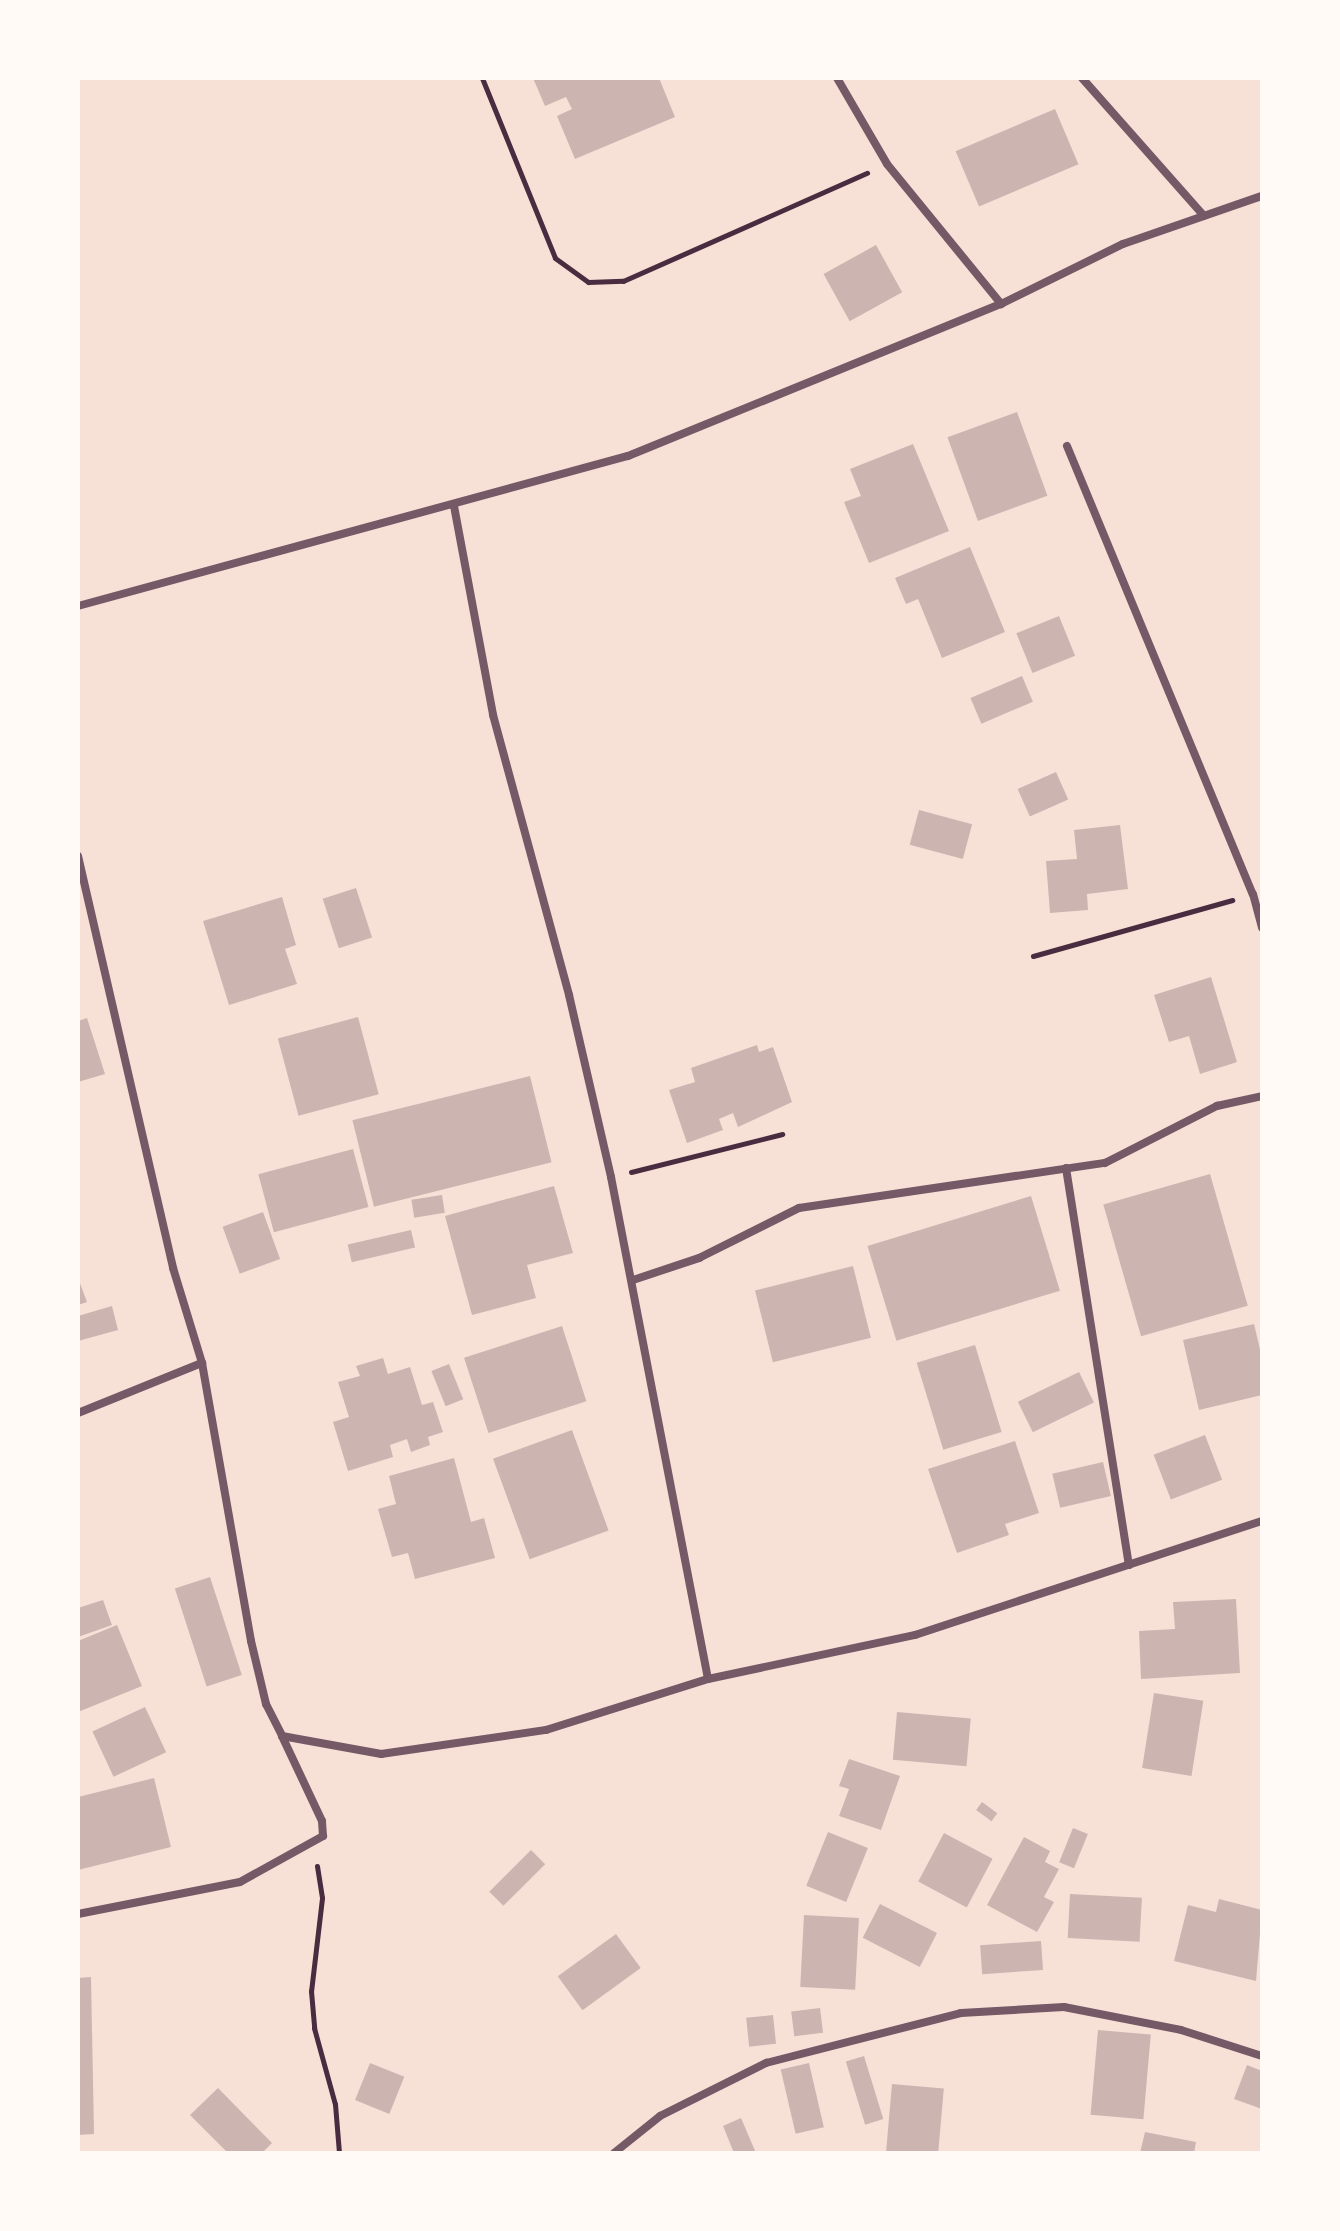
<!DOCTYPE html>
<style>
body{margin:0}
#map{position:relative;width:1340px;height:2231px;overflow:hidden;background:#f7e1d7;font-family:"Sofia Sans Condensed",sans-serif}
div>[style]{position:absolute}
.building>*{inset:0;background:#ccb4b1;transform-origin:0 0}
.path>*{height:5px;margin:-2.5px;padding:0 2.5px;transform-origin:2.5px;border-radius:2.5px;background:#4a2c40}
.minor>*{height:8px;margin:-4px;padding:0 4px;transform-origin:4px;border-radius:4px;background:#755966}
span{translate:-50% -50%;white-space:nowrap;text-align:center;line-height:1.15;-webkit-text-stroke:6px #fffaf5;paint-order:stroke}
.frame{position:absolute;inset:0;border:80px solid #fffaf5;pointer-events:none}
</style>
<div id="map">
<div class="building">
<i style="clip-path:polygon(533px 78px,659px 78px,675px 117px,575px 159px,557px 116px,572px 109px,566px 97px,545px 106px)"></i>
<i style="left:1055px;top:109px;width:60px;height:108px;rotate:67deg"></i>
<i style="left:876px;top:245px;width:54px;height:60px;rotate:61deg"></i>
<i style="left:1017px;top:412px;width:89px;height:74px;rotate:70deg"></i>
<i style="clip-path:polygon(913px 444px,949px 531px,869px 563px,844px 502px,861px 496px,850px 469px)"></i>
<i style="clip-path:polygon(970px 547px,1005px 632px,942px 658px,918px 599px,906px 604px,895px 578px)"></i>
<i style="left:1059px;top:616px;width:43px;height:46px;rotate:68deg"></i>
<i style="left:1022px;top:676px;width:28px;height:56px;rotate:67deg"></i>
<i style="left:1056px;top:772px;width:30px;height:42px;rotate:66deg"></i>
<i style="left:919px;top:810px;width:55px;height:36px;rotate:15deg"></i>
<i style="clip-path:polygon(1120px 825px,1128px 889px,1087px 894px,1088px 910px,1050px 913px,1046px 861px,1077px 859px,1074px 830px)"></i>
<i style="left:356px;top:888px;width:52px;height:35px;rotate:72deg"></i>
<i style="clip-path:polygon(282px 897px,296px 945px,285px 949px,297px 984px,229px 1005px,203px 921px)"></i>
<i style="clip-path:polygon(1211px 977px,1237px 1062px,1200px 1074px,1189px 1036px,1169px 1042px,1154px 995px)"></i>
<i style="left:358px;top:1017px;width:80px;height:83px;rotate:75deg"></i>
<i style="clip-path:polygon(87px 1018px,105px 1074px,78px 1082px,78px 1021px)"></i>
<i style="clip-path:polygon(757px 1045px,759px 1052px,773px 1047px,792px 1102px,738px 1127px,733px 1113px,719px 1119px,723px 1130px,687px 1143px,669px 1090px,695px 1082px,691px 1068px)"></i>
<i style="left:530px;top:1076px;width:89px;height:183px;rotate:76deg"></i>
<i style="left:353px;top:1149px;width:60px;height:98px;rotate:75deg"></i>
<i style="left:1210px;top:1174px;width:137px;height:111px;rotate:74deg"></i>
<i style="clip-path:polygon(554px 1186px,573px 1253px,527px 1265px,536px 1298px,472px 1315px,445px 1216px)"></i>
<i style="left:442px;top:1195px;width:18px;height:31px;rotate:81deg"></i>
<i style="left:1031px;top:1196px;width:99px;height:171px;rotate:73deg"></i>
<i style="left:263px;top:1212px;width:50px;height:43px;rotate:70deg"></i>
<i style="left:411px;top:1230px;width:18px;height:65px;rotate:77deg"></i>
<i style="left:853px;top:1266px;width:74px;height:101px;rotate:76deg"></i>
<i style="clip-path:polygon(78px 1278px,87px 1302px,78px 1305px)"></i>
<i style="clip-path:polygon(112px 1306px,118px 1330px,78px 1341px,78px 1316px)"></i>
<i style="clip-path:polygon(1254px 1324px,1262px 1358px,1262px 1395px,1199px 1410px,1183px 1340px)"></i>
<i style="left:562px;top:1326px;width:79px;height:103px;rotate:72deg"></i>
<i style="left:975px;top:1345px;width:91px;height:61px;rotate:73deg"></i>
<i style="clip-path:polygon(383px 1358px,388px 1374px,410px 1367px,422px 1405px,433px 1402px,443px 1432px,428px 1437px,430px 1445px,411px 1452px,407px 1439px,390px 1445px,393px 1457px,348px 1471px,333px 1422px,349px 1417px,338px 1382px,360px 1376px,356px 1366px)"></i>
<i style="left:449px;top:1364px;width:38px;height:19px;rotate:68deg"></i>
<i style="left:1079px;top:1372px;width:34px;height:68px;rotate:64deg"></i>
<i style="left:572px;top:1430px;width:107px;height:84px;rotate:70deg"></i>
<i style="left:1205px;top:1435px;width:48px;height:55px;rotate:69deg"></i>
<i style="clip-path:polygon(1015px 1441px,1039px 1513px,1005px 1524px,1009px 1535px,957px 1553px,928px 1469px)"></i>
<i style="clip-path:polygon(454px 1458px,471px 1522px,484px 1518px,495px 1558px,415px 1579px,408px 1553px,392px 1557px,378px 1509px,396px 1504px,389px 1476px)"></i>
<i style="left:1103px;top:1462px;width:35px;height:52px;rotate:77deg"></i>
<i style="left:210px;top:1577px;width:103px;height:37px;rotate:72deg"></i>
<i style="clip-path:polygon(1236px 1599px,1240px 1673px,1141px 1679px,1139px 1631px,1175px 1629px,1173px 1602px)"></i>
<i style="clip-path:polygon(103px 1600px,112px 1625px,78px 1637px,78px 1608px)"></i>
<i style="clip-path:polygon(117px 1625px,142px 1686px,78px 1712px,78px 1641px)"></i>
<i style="left:1154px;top:1693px;width:50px;height:76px;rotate:9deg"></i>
<i style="left:145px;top:1707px;width:50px;height:58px;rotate:65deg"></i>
<i style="left:897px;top:1712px;width:74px;height:48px;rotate:5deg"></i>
<i style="clip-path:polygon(849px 1759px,900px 1776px,881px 1830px,839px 1816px,849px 1789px,839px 1786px)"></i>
<i style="clip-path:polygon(154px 1778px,171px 1847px,78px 1870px,78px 1797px)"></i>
<i style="left:982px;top:1802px;width:19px;height:10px;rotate:36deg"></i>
<i style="left:1073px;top:1828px;width:16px;height:37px;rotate:22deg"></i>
<i style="left:828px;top:1832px;width:43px;height:58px;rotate:22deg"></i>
<i style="left:944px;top:1833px;width:55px;height:55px;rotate:28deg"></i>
<i style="clip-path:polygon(1024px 1837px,1050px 1851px,1045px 1862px,1059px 1869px,1044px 1897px,1054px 1902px,1037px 1932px,987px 1905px)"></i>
<i style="left:531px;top:1850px;width:20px;height:59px;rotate:45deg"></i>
<i style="left:1070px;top:1894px;width:72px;height:44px;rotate:3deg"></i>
<i style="clip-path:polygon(1219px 1899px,1262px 1910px,1256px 1981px,1174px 1961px,1188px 1905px,1216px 1912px)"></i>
<i style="left:880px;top:1904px;width:64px;height:38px;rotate:27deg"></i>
<i style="left:804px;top:1915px;width:55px;height:72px;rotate:3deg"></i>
<i style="left:616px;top:1934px;width:42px;height:72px;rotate:54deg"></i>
<i style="left:1041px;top:1941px;width:29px;height:61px;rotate:86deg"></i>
<i style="clip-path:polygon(91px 1977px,94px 2134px,78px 2135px,78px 1978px)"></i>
<i style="left:820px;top:2008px;width:25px;height:29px;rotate:83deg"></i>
<i style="left:773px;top:2015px;width:29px;height:27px;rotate:84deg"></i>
<i style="left:1098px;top:2030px;width:53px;height:85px;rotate:5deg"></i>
<i style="left:864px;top:2056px;width:66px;height:19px;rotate:73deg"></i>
<i style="left:370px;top:2063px;width:37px;height:40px;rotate:22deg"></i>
<i style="left:809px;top:2063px;width:66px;height:29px;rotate:77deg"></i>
<i style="clip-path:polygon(1247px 2065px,1262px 2071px,1262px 2109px,1234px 2099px)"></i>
<i style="left:892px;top:2084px;width:52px;height:69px;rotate:5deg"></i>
<i style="clip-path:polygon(218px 2088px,272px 2143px,262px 2153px,228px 2153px,190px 2115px)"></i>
<i style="clip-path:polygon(741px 2118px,756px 2153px,734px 2153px,723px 2126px)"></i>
<i style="clip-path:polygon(1145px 2132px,1196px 2142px,1194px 2153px,1140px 2153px)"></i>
</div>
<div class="path">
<i style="left:482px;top:78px;width:194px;rotate:67.9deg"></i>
<i style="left:555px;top:258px;width:41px;rotate:36deg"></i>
<i style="left:588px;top:282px;width:35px;rotate:-2deg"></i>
<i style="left:623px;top:281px;width:267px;rotate:-23.9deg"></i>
<i style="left:1033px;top:956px;width:207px;rotate:-15.7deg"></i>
<i style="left:631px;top:1172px;width:156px;rotate:-14.1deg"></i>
<i style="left:317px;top:1866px;width:32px;rotate:81deg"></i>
<i style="left:322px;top:1898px;width:94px;rotate:96.7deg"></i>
<i style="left:311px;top:1991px;width:37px;rotate:85deg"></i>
<i style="left:314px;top:2028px;width:79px;rotate:74.6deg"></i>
<i style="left:335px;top:2104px;width:49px;rotate:85.3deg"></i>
</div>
<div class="minor">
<i style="left:837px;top:78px;width:99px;rotate:59.8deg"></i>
<i style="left:887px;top:164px;width:181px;rotate:50.8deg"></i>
<i style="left:1082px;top:78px;width:184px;rotate:48.5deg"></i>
<i style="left:1067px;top:446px;width:485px;rotate:67.5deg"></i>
<i style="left:1253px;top:894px;width:35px;rotate:75deg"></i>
<i style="left:454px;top:506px;width:213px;rotate:79.4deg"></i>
<i style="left:493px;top:715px;width:290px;rotate:74.8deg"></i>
<i style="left:569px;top:995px;width:187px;rotate:77deg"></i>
<i style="left:611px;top:1177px;width:511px;rotate:79.06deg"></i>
<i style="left:78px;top:606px;width:570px;rotate:-15.26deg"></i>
<i style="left:628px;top:456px;width:403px;rotate:-22.2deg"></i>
<i style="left:1001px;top:304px;width:136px;rotate:-26.2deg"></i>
<i style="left:1123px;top:244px;width:147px;rotate:-19.1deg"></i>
<i style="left:78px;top:856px;width:423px;rotate:77deg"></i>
<i style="left:173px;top:1268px;width:99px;rotate:73deg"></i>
<i style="left:202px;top:1363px;width:282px;rotate:80deg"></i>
<i style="left:251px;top:1641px;width:65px;rotate:76.6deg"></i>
<i style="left:266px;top:1704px;width:36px;rotate:63deg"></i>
<i style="left:282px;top:1736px;width:101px;rotate:10.3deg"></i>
<i style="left:381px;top:1754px;width:167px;rotate:-8.3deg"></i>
<i style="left:546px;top:1730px;width:170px;rotate:-17.5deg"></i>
<i style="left:708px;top:1679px;width:212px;rotate:-12deg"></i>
<i style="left:915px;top:1635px;width:365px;rotate:-18.2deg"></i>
<i style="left:1066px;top:1168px;width:402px;rotate:81deg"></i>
<i style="left:633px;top:1280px;width:70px;rotate:-18.4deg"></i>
<i style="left:699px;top:1258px;width:112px;rotate:-26.6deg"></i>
<i style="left:799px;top:1208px;width:309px;rotate:-8.4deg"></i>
<i style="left:1105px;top:1163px;width:126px;rotate:-27deg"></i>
<i style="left:1217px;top:1106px;width:46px;rotate:-12.5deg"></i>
<i style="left:78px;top:1413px;width:134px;rotate:-22deg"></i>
<i style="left:78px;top:1914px;width:165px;rotate:-11.2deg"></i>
<i style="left:240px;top:1882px;width:95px;rotate:-29deg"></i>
<i style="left:323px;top:1836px;width:15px;rotate:-94deg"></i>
<i style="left:322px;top:1821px;width:94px;rotate:-115.2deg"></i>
<i style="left:614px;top:2153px;width:59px;rotate:-38.8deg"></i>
<i style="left:660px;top:2116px;width:119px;rotate:-26.6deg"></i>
<i style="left:766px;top:2063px;width:201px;rotate:-14.4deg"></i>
<i style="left:961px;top:2013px;width:103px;rotate:-3.3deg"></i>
<i style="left:1064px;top:2007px;width:119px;rotate:11.1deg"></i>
<i style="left:1181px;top:2030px;width:85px;rotate:17.8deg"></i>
</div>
<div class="frame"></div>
</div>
